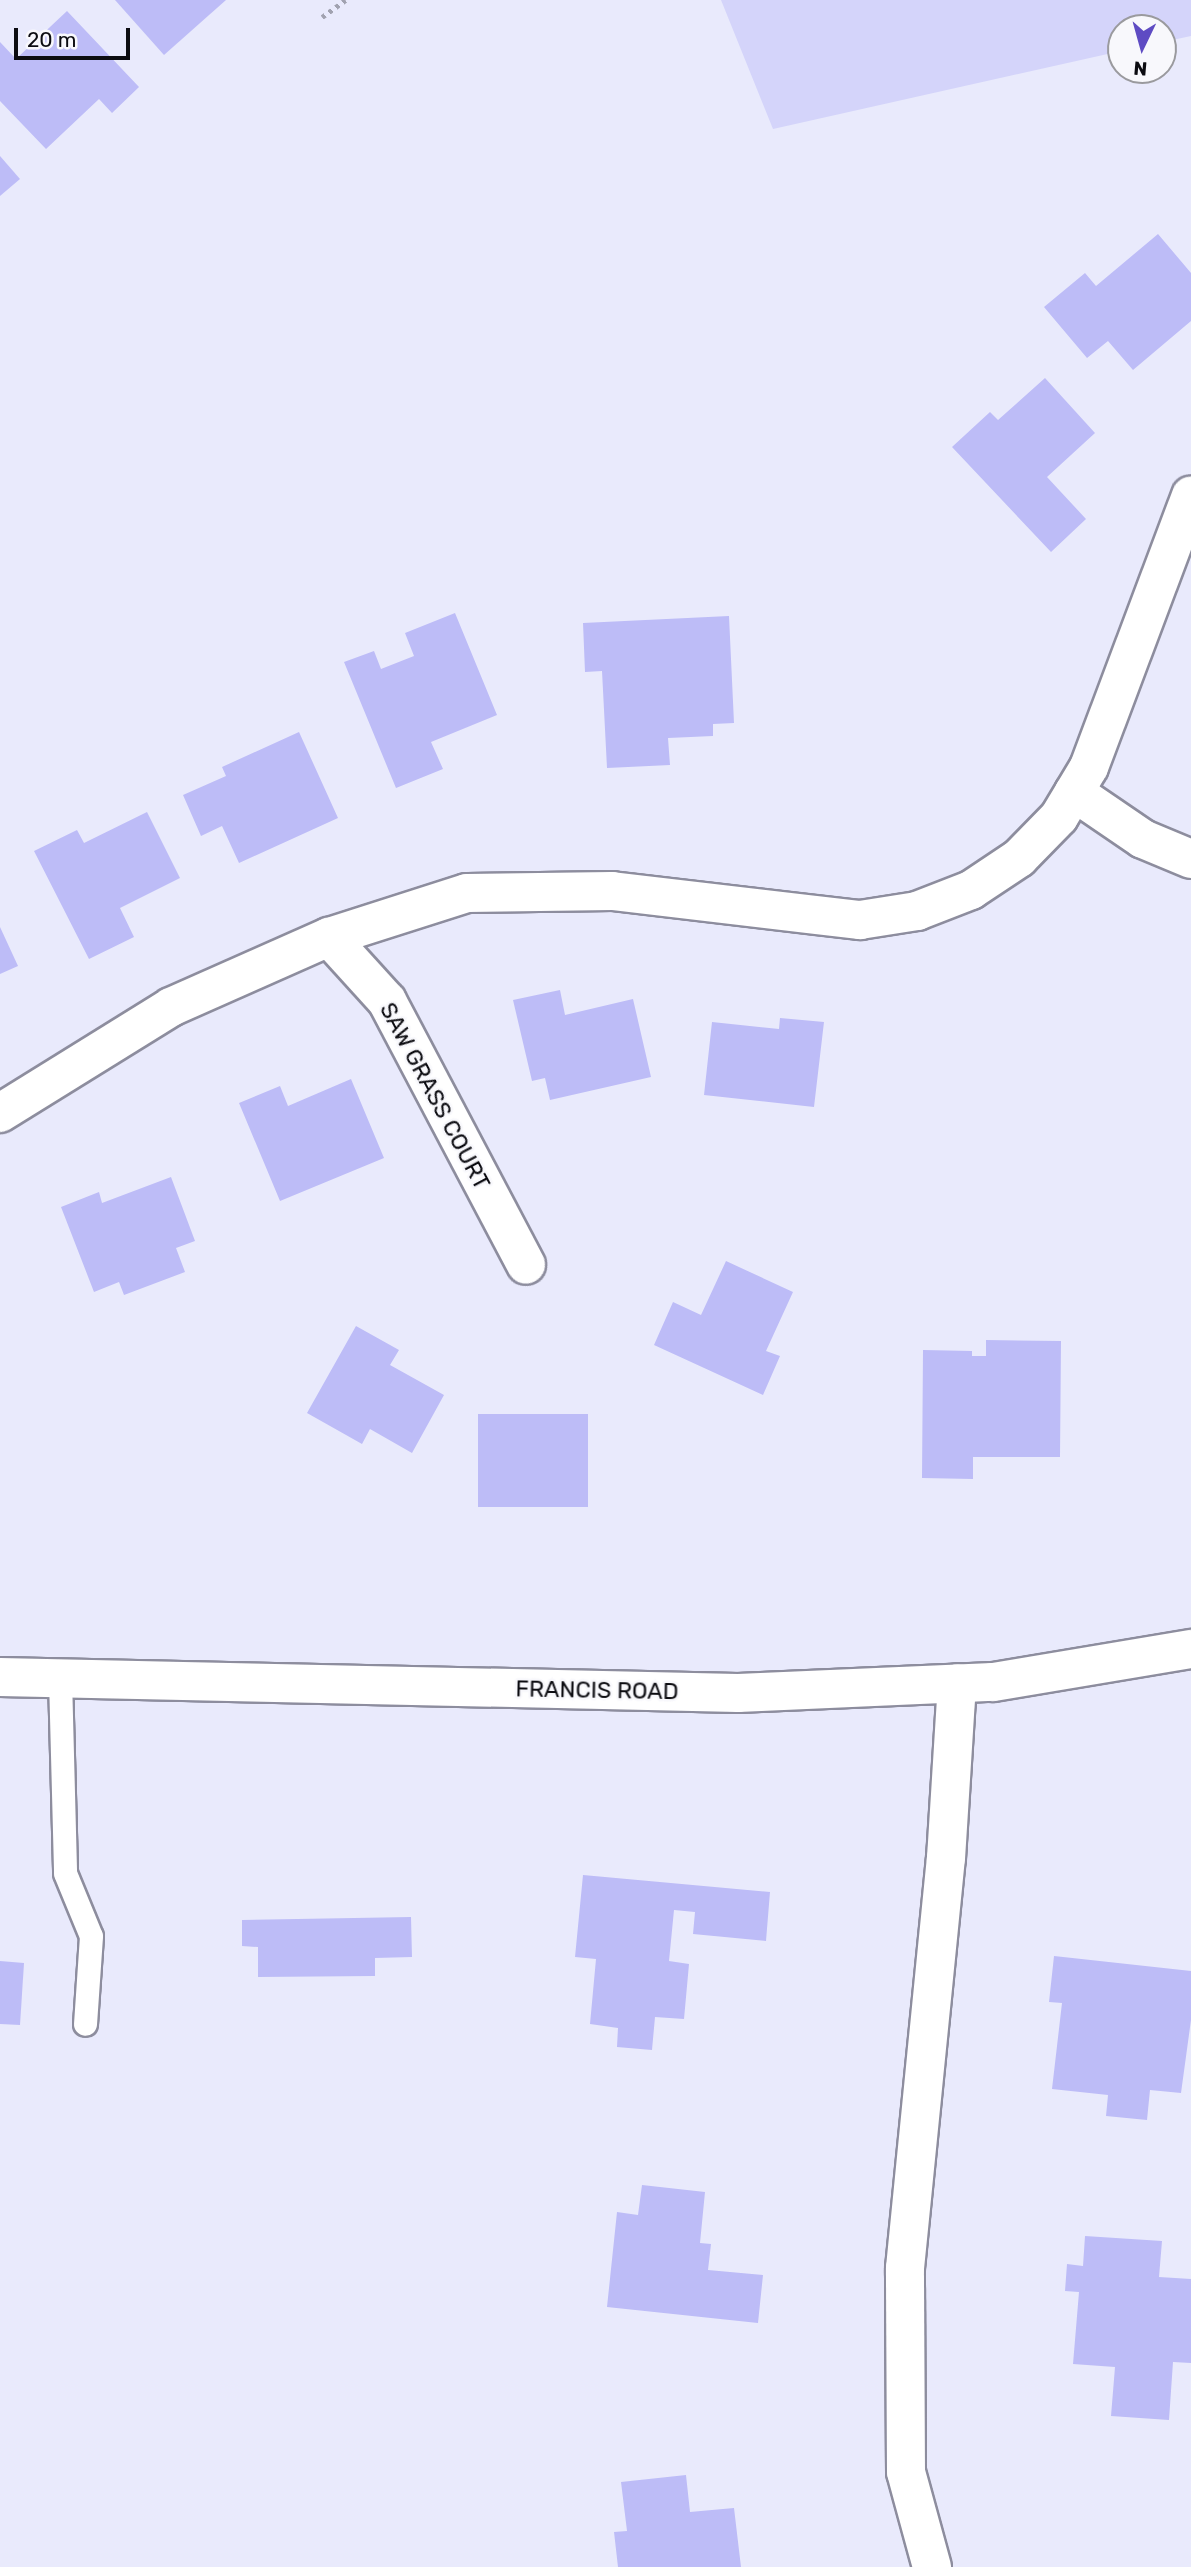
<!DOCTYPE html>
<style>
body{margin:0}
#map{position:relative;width:1191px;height:2567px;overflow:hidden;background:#e9eafc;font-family:Rubik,sans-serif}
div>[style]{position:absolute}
.green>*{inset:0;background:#d4d4fa}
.building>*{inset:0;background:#bdbcf7;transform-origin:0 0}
.path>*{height:4.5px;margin-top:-2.25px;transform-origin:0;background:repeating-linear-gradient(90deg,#a1a2b0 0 3.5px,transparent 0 8.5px)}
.roads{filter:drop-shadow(2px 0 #8d8d9e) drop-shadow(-2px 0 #8d8d9e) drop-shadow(0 2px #8d8d9e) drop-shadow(0 -2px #8d8d9e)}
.service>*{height:23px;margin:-11.5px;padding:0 11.5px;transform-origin:11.5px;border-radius:11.5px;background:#fff}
.minor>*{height:38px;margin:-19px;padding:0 19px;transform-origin:19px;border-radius:19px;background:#fff}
.tertiary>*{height:38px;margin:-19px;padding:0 19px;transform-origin:19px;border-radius:19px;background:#fff}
span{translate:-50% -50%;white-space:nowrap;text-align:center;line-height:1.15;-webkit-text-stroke:5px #f8f8fc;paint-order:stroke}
.street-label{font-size:23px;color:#0c0c11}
.north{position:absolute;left:1107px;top:14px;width:70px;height:70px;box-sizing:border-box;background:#f8f8fc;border:2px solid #9a9a9e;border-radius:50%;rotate:185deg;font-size:19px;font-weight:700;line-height:28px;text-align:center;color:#0c0c11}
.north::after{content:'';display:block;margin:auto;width:24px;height:32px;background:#5e4bc3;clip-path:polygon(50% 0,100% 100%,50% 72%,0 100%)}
.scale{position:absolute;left:14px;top:28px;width:116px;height:32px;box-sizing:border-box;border:4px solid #0c0c11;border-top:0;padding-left:9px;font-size:21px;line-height:24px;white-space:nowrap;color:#0c0c11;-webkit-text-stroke:5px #f8f8fc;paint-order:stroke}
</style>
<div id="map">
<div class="green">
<i style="clip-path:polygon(721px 0,1191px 0,1191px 36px,1163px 42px,1163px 28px,1121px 28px,1121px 51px,773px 129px)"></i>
</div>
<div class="building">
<i style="clip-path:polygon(115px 0,226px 0,164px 55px)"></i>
<i style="clip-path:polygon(67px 11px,139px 87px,112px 113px,99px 99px,46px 149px,0 101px,0 42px,16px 59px)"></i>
<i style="clip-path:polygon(0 156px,20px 179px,0 196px)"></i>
<i style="clip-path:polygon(1158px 234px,1191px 273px,1191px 321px,1133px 370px,1108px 341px,1087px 358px,1044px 307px,1085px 273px,1096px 286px)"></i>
<i style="clip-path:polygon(1045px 378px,1095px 433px,1047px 477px,1086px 519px,1051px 552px,952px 447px,990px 412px,998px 420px)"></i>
<i style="clip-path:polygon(455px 613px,497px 715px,431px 742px,443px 769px,396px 788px,344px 662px,374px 651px,381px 669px,414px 656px,405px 633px)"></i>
<i style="clip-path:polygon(729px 616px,734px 723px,713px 724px,713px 736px,668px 738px,670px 765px,607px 768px,602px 671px,585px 672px,583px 623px)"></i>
<i style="clip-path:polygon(299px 732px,338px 818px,239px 863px,222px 826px,201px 836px,183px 795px,226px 776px,222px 767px)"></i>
<i style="clip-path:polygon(147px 812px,180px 878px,120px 908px,134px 937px,89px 959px,34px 851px,77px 830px,84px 843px)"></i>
<i style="clip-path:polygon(0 927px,18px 966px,0 974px)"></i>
<i style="clip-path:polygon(560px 990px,565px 1015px,633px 999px,651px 1077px,550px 1100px,545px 1078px,532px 1081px,513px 1000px)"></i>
<i style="clip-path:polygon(780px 1018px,824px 1022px,814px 1107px,704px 1095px,712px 1022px,779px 1029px)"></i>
<i style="clip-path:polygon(351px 1079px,384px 1158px,280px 1201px,239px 1103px,280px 1086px,288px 1106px)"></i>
<i style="clip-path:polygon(171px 1177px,195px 1241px,176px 1248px,185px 1272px,124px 1295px,119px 1282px,94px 1292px,61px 1207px,99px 1192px,102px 1203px)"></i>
<i style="clip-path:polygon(726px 1261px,793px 1292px,766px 1351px,780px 1356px,763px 1395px,654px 1345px,673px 1302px,701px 1315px)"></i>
<i style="clip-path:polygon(356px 1326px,399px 1350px,390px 1365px,444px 1395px,412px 1453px,370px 1429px,362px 1444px,307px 1413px)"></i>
<i style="clip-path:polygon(986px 1340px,1061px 1341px,1060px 1457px,973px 1457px,973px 1479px,922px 1478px,923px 1350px,972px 1351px,972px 1356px,986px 1356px)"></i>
<i style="left:478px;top:1414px;width:110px;height:93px"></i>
<i style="clip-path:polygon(583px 1875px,770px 1892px,766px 1941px,693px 1934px,695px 1912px,674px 1910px,669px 1961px,689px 1964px,684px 2019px,655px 2017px,652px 2050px,617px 2047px,618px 2028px,590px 2024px,596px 1959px,575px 1957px)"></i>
<i style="clip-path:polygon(411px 1917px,412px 1957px,375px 1958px,375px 1976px,258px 1977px,258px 1947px,242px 1946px,242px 1920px)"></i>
<i style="clip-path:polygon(1054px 1956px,1191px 1971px,1191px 2020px,1181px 2093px,1150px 2090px,1147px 2120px,1106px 2116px,1108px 2095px,1052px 2089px,1062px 2003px,1049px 2002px)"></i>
<i style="clip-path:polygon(0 1961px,24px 1963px,20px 2025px,0 2024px)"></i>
<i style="clip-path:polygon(642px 2185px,705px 2192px,700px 2243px,711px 2244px,708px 2270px,763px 2275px,758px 2323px,607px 2307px,617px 2212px,638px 2215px)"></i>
<i style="clip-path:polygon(1085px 2236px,1162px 2241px,1159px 2277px,1191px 2279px,1191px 2363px,1173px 2362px,1169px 2420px,1111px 2416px,1115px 2367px,1073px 2364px,1079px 2292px,1065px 2291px,1067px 2264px,1083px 2266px)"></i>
<i style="clip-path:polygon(686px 2475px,690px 2512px,734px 2508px,741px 2567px,618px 2567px,614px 2532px,627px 2531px,621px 2482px)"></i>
</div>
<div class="path">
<i style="left:322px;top:17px;width:29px;rotate:-36deg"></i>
</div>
<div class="roads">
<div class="service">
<i style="left:60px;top:1678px;width:195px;rotate:88.5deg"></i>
<i style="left:65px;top:1873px;width:68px;rotate:67.6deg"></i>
<i style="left:91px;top:1936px;width:88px;rotate:93.9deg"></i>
</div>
<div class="minor">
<i style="left:1074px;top:792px;width:83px;rotate:34.3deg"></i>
<i style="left:1143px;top:839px;width:52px;rotate:22.6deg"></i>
<i style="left:329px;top:937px;width:86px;rotate:47.8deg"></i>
<i style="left:387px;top:1001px;width:298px;rotate:62.2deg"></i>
<i style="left:0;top:1113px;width:201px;rotate:-31.8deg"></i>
<i style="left:171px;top:1007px;width:173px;rotate:-23.9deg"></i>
<i style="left:329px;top:937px;width:145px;rotate:-17.7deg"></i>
<i style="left:467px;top:893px;width:145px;rotate:-0.8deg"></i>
<i style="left:612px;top:891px;width:250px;rotate:6.7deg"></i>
<i style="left:860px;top:920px;width:58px;rotate:-9deg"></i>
<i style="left:917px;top:911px;width:58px;rotate:-21.3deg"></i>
<i style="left:971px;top:890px;width:58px;rotate:-33.7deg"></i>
<i style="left:1019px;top:858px;width:57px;rotate:-45.7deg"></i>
<i style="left:1059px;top:817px;width:58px;rotate:-59deg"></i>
<i style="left:1089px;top:767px;width:290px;rotate:-69.4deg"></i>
<i style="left:932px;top:2567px;width:98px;rotate:-105.3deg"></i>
<i style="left:906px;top:2472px;width:204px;rotate:-90.3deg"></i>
<i style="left:905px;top:2268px;width:412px;rotate:-84.3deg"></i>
<i style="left:946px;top:1858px;width:175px;rotate:-86.4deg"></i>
</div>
<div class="tertiary">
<i style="left:0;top:1677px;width:738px;rotate:1.24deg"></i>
<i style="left:738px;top:1693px;width:255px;rotate:-2.5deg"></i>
<i style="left:993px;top:1682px;width:201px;rotate:-9.5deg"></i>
</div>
</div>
<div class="street-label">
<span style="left:435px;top:1096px;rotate:62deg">SAW GRASS COURT</span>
<span style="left:597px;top:1690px;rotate:1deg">FRANCIS ROAD</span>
</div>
<div class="north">N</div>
<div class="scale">20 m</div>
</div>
